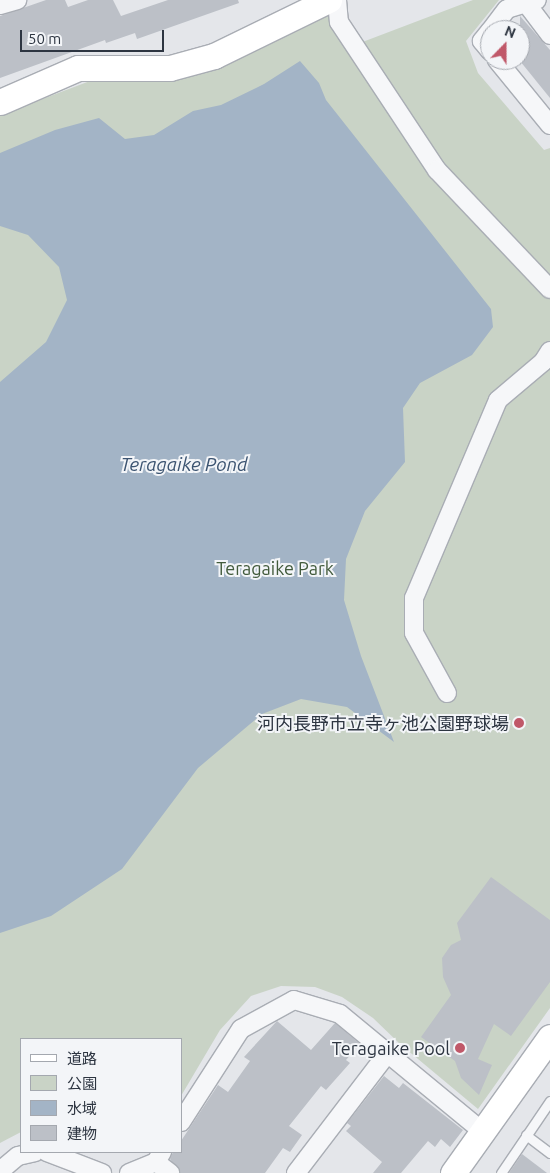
<!DOCTYPE html>
<meta charset="utf-8">
<style>
body{margin:0}
#map{position:relative;width:550px;height:1173px;overflow:hidden;background:#e4e6ea;font-family:Ubuntu,"Noto Sans JP",sans-serif}
div>[style]{position:absolute}
.green>*{inset:0;background:#c9d3c6}
.water>*{inset:0;background:#a3b4c6}
.building>*{inset:0;background:#bcc0c7}
.roads{filter:drop-shadow(1px 0 #a9adb4) drop-shadow(-1px 0 #a9adb4) drop-shadow(0 1px #a9adb4) drop-shadow(0 -1px #a9adb4)}
.lane>*{height:9px;margin:-4.5px;padding:0 4.5px;transform-origin:4.5px;border-radius:4.5px;background:#f6f7f9}
.street>*{height:18px;margin:-9px;padding:0 9px;transform-origin:9px;border-radius:9px;background:#f6f7f9}
.secondary>*{height:25px;margin:-12.5px;padding:0 12.5px;transform-origin:12.5px;border-radius:12.5px;background:#fff}
.dots>*{width:14px;height:14px;translate:-50% -50%;box-sizing:border-box;border:2px solid #f3f5f8;border-radius:50%}
span{translate:-50% -50%;white-space:nowrap;text-align:center;line-height:1.15;-webkit-text-stroke:4px #f3f5f8;paint-order:stroke}
.park-label{font-size:18px;color:#425b3c}
.poi-label{font-size:18px;color:#2d3541}
.right{translate:-100% -50%;text-align:right}
.water-label{font-size:19px;color:#3c5471;font-style:italic}
.legend{position:absolute;left:20px;top:1038px;width:162px;height:115px;box-sizing:border-box;background:#f3f5f8;border:1px solid #a4a8af;margin:0;padding:6px 9px;list-style:none;font-size:15px;color:#2d3541}
.legend li{display:flex;align-items:center;gap:10px;height:25px}
.legend b{width:25px;border:1px solid #a4a8af}
.north{position:absolute;left:480px;top:20px;width:50px;height:50px;box-sizing:border-box;background:#f3f5f8;border:1px solid #a4a8af;border-radius:50%;rotate:22deg;font-size:14px;font-weight:700;line-height:20px;text-align:center;color:#2d3541}
.north::after{content:'';display:block;margin:auto;width:18px;height:22px;background:#c05869;clip-path:polygon(50% 0,100% 100%,50% 72%,0 100%)}
.scale{position:absolute;left:20px;top:30px;width:144px;height:22px;box-sizing:border-box;border:2px solid #2d3541;border-top:0;padding-left:6px;font-size:15px;line-height:18px;white-space:nowrap;color:#2d3541;-webkit-text-stroke:4px #f3f5f8;paint-order:stroke}
</style>
<div id="map">
<div class="green">
<i style="clip-path:polygon(473px 0,499px 0,466px 41px,478px 73px,544px 150px,550px 148px,550px 1008px,478px 1109px,400px 1044px,373px 1018px,342px 997px,315px 987px,281px 986px,251px 996px,220px 1030px,181px 1096px,181px 1039px,21px 1039px,21px 1132px,0 1143px,0 115px,90px 81px,147px 82px,175px 76px,327px 9px,352px 46px)"></i>
</div>
<div class="water">
<i style="clip-path:polygon(300px 61px,319px 83px,326px 100px,491px 309px,493px 327px,472px 355px,420px 383px,403px 408px,405px 462px,365px 511px,346px 559px,344px 600px,361px 656px,394px 742px,347px 707px,301px 699px,262px 714px,198px 768px,122px 869px,51px 916px,0 933px,0 382px,46px 342px,67px 300px,59px 267px,28px 235px,0 226px,0 153px,55px 130px,99px 118px,125px 139px,154px 135px,193px 111px,221px 105px,264px 84px)"></i>
</div>
<div class="building">
<i style="clip-path:polygon(46px 0,65px 0,68px 7px,88px 0,113px 0,121px 16px,168px 0,238px 0,239px 3px,137px 39px,135px 33px,106px 43px,105px 40px,0 78px,0 16px)"></i>
<i style="clip-path:polygon(520px 16px,550px 50px,550px 98px,520px 61px)"></i>
<i style="clip-path:polygon(491px 877px,550px 920px,550px 982px,511px 1036px,494px 1024px,478px 1059px,492px 1065px,479px 1095px,461px 1078px,455px 1061px,421px 1037px,451px 995px,443px 977px,442px 958px,451px 945px,461px 940px,457px 923px)"></i>
<i style="clip-path:polygon(277px 1021px,311px 1050px,335px 1023px,360px 1044px,346px 1060px,350px 1063px,326px 1090px,321px 1086px,289px 1126px,302px 1135px,290px 1152px,283px 1148px,265px 1173px,180px 1173px,170px 1159px,173px 1152px,181px 1152px,181px 1141px,218px 1085px,228px 1092px,250px 1061px,244px 1057px)"></i>
<i style="clip-path:polygon(384px 1076px,399px 1088px,403px 1083px,463px 1130px,450px 1147px,441px 1139px,435px 1147px,428px 1141px,401px 1173px,373px 1173px,382px 1162px,346px 1131px,351px 1126px,347px 1123px)"></i>
<i style="clip-path:polygon(522px 1154px,547px 1173px,509px 1173px)"></i>
</div>
<div class="roads">
<div class="lane">
<i style="left:526px;top:1135px;width:30px;rotate:37deg"></i>
<i style="left:501px;top:1173px;width:87px;rotate:-55.8deg"></i>
</div>
<div class="street">
<i style="left:337px;top:0;width:22px;rotate:85deg"></i>
<i style="left:339px;top:22px;width:178px;rotate:56.5deg"></i>
<i style="left:437px;top:170px;width:164px;rotate:46.5deg"></i>
<i style="left:526px;top:3px;width:40px;rotate:53deg"></i>
<i style="left:0;top:5px;width:18px;rotate:-16deg"></i>
<i style="left:491px;top:30px;width:26px;rotate:-53deg"></i>
<i style="left:507px;top:9px;width:31px;rotate:-17deg"></i>
<i style="left:490px;top:31px;width:13px;rotate:129deg"></i>
<i style="left:482px;top:41px;width:13px;rotate:51deg"></i>
<i style="left:497px;top:60px;width:84px;rotate:50.8deg"></i>
<i style="left:447px;top:693px;width:68px;rotate:-118.8deg"></i>
<i style="left:414px;top:633px;width:35px;rotate:-90deg"></i>
<i style="left:414px;top:598px;width:215px;rotate:-67deg"></i>
<i style="left:498px;top:400px;width:59px;rotate:-40.2deg"></i>
<i style="left:543px;top:362px;width:13px;rotate:-58deg"></i>
<i style="left:181px;top:1122px;width:111px;rotate:-57.2deg"></i>
<i style="left:241px;top:1029px;width:60px;rotate:-28.7deg"></i>
<i style="left:294px;top:1000px;width:48px;rotate:16.9deg"></i>
<i style="left:340px;top:1014px;width:185px;rotate:39.5deg"></i>
<i style="left:47px;top:1152px;width:59px;rotate:20.9deg"></i>
<i style="left:156px;top:1162px;width:18px;rotate:38deg"></i>
<i style="left:0;top:1171px;width:23px;rotate:-40deg"></i>
<i style="left:18px;top:1156px;width:17px;rotate:-13deg"></i>
<i style="left:129px;top:1173px;width:29px;rotate:-22deg"></i>
<i style="left:156px;top:1162px;width:12px;rotate:-59deg"></i>
<i style="left:296px;top:1173px;width:150px;rotate:-52.6deg"></i>
</div>
<div class="secondary">
<i style="left:0;top:102px;width:85px;rotate:-23.6deg"></i>
<i style="left:78px;top:68px;width:92px"></i>
<i style="left:170px;top:68px;width:46px;rotate:-15.3deg"></i>
<i style="left:214px;top:56px;width:128px;rotate:-26deg"></i>
<i style="left:453px;top:1173px;width:167px;rotate:-54.5deg"></i>
</div>
</div>
<div class="dots">
<i style="left:519px;top:723px;background:#c05869"></i>
<i style="left:460px;top:1048px;background:#c05869"></i>
</div>
<div class="park-label">
<span style="left:275px;top:568px">Teragaike Park</span>
</div>
<div class="poi-label">
<span class="right" style="left:509px;top:723px">河内長野市立寺ヶ池公園野球場</span>
<span class="right" style="left:450px;top:1048px">Teragaike Pool</span>
</div>
<div class="water-label">
<span style="left:184px;top:465px">Teragaike Pond</span>
</div>
<ul class="legend">
<li><b style="height:6px;background:#fff"></b>道路</li>
<li><b style="height:14px;background:#c9d3c6"></b>公園</li>
<li><b style="height:14px;background:#a3b4c6"></b>水域</li>
<li><b style="height:14px;background:#bcc0c7"></b>建物</li>
</ul>
<div class="north">N</div>
<div class="scale">50 m</div>
</div>
